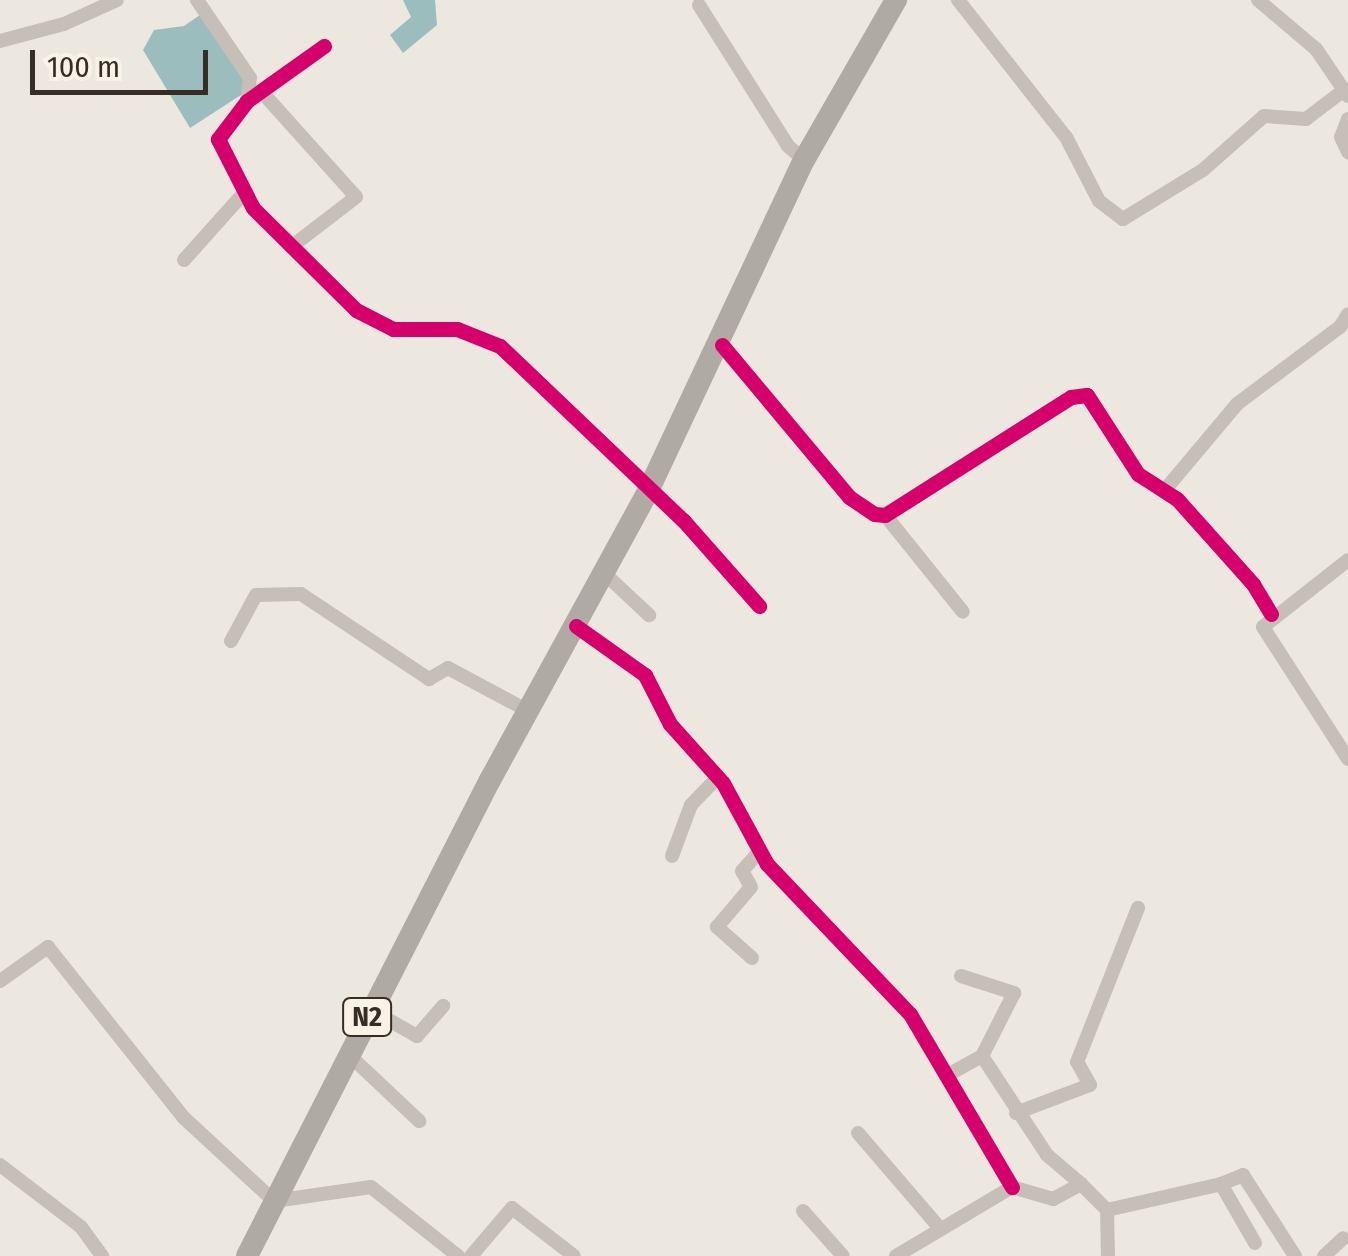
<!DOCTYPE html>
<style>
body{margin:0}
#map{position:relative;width:1348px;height:1256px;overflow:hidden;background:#ece8e0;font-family:"Fira Sans Condensed",sans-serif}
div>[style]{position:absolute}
.water>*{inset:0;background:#9bbdbe}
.minor>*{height:14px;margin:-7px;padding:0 7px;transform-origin:7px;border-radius:7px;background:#c6bfb8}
.trunk>*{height:22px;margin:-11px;padding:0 11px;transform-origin:11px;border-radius:11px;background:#b0aaa4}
.cycleway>*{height:15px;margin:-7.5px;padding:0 7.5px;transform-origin:7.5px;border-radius:7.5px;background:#d6006c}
span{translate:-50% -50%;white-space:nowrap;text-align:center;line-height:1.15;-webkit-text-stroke:10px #faf2e6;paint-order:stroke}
.shield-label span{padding:2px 8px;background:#faf2e6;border:2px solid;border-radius:8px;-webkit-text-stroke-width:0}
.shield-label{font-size:28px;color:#362d27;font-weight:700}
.scale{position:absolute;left:30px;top:50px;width:178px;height:45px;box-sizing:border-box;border:5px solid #362d27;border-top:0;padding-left:12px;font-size:30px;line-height:35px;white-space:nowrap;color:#362d27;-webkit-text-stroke:8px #faf2e6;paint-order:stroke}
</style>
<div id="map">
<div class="water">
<i style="clip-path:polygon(403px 0,435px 0,437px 25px,403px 53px,390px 35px,411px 17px)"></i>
<i style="clip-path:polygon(200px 15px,245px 79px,244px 93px,190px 128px,143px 50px,154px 30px,184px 26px)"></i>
</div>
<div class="minor">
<i style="left:197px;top:0;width:94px;rotate:55.8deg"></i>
<i style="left:250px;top:78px;width:23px;rotate:97deg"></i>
<i style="left:958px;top:0;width:174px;rotate:51.8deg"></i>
<i style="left:1066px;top:137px;width:72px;rotate:62.7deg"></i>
<i style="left:1099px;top:201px;width:30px;rotate:37deg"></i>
<i style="left:1123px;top:219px;width:94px;rotate:-31.5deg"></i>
<i style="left:1203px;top:170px;width:81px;rotate:-41.5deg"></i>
<i style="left:1264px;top:116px;width:42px;rotate:4.1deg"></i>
<i style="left:1306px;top:119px;width:48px;rotate:-37.3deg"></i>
<i style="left:1258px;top:0;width:76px;rotate:40.2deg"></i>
<i style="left:1316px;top:49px;width:57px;rotate:55.8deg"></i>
<i style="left:699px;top:5px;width:167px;rotate:57.7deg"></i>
<i style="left:788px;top:146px;width:21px;rotate:41deg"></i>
<i style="left:0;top:41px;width:66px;rotate:-14.9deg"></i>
<i style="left:64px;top:24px;width:58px;rotate:-24.4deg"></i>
<i style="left:324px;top:46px;width:95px;rotate:144.5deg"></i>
<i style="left:247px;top:101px;width:48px;rotate:127.3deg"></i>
<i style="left:218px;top:139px;width:77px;rotate:63.1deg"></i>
<i style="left:253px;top:208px;width:145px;rotate:44.7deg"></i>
<i style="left:356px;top:310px;width:42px;rotate:27.2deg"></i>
<i style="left:393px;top:329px;width:64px"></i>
<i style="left:457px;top:329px;width:46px;rotate:21.6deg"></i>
<i style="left:500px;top:346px;width:253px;rotate:43.6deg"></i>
<i style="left:683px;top:520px;width:115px;rotate:48.5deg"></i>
<i style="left:261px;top:91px;width:142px;rotate:48.1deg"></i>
<i style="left:356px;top:197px;width:82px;rotate:142.4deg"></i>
<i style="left:1348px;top:119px;width:19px;rotate:111deg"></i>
<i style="left:1341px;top:137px;width:17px;rotate:65deg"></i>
<i style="left:184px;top:260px;width:90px;rotate:-48.2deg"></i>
<i style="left:722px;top:345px;width:198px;rotate:50.1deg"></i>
<i style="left:849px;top:497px;width:30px;rotate:34deg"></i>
<i style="left:874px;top:514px;width:11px;rotate:5deg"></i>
<i style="left:885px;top:515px;width:220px;rotate:-32.4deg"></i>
<i style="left:1071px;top:397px;width:16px;rotate:-7deg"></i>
<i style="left:1087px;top:395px;width:94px;rotate:57.2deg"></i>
<i style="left:1138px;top:474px;width:46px;rotate:32.7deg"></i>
<i style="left:1177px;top:499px;width:114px;rotate:48.2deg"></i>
<i style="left:1253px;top:584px;width:35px;rotate:59deg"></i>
<i style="left:1164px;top:491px;width:114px;rotate:-50deg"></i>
<i style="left:1237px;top:404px;width:129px;rotate:-36.8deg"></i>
<i style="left:1340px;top:327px;width:15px;rotate:-58deg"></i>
<i style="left:885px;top:515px;width:124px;rotate:51.2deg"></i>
<i style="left:1348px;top:560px;width:108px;rotate:141.8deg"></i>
<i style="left:1263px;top:627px;width:157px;rotate:57.2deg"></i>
<i style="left:604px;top:573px;width:62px;rotate:43deg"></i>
<i style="left:576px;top:626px;width:85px;rotate:35.4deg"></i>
<i style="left:645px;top:675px;width:55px;rotate:63deg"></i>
<i style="left:670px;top:724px;width:79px;rotate:48.1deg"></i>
<i style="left:723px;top:783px;width:92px;rotate:61.5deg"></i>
<i style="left:767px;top:864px;width:207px;rotate:46.4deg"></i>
<i style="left:910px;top:1014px;width:201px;rotate:59.5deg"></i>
<i style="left:231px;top:641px;width:52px;rotate:-61.5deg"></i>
<i style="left:256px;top:595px;width:45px;rotate:-1.3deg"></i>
<i style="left:301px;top:594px;width:154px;rotate:33.6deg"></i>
<i style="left:429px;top:679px;width:22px;rotate:-30deg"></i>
<i style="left:448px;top:668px;width:93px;rotate:28.2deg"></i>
<i style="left:672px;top:856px;width:54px;rotate:-69.6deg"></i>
<i style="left:691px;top:805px;width:39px;rotate:-46deg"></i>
<i style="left:752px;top:958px;width:47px;rotate:-138.5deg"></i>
<i style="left:717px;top:927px;width:52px;rotate:-49.6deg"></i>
<i style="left:751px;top:887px;width:18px;rotate:-119deg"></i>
<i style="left:742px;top:871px;width:27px;rotate:-48deg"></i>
<i style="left:961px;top:976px;width:56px;rotate:17.8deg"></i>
<i style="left:1014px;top:993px;width:71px;rotate:116.9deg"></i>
<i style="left:0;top:981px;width:59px;rotate:-35.3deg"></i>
<i style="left:48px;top:947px;width:217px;rotate:51.5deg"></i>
<i style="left:183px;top:1117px;width:124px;rotate:42.7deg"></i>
<i style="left:274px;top:1201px;width:98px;rotate:-8.2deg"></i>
<i style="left:371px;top:1187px;width:111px;rotate:38.4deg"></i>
<i style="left:371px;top:1010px;width:53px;rotate:29.5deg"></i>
<i style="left:417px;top:1036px;width:40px;rotate:-49deg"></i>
<i style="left:348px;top:1054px;width:98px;rotate:43.3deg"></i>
<i style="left:1016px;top:1113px;width:79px;rotate:-20.7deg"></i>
<i style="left:1090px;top:1085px;width:26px;rotate:-119deg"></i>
<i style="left:1077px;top:1062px;width:166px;rotate:-68.4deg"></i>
<i style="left:858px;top:1133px;width:123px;rotate:49.3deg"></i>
<i style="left:0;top:1165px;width:102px;rotate:37.4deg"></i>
<i style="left:81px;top:1227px;width:36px;rotate:54deg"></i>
<i style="left:1081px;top:1184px;width:37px;rotate:45deg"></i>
<i style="left:1107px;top:1210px;width:117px;rotate:-12.8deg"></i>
<i style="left:1221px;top:1184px;width:68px;rotate:60deg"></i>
<i style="left:1221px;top:1184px;width:24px;rotate:-22deg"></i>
<i style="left:1243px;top:1175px;width:96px;rotate:57.3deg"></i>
<i style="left:1107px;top:1210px;width:46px;rotate:88.8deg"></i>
<i style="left:803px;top:1211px;width:60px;rotate:48.4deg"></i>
<i style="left:471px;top:1256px;width:63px;rotate:-49.5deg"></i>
<i style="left:512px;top:1208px;width:78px;rotate:37.7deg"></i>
<i style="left:896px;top:1256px;width:135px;rotate:-30.7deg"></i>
<i style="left:1012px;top:1187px;width:43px;rotate:16.3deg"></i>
<i style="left:1053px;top:1199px;width:32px;rotate:-28deg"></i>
<i style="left:1081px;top:1184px;width:45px;rotate:-139.5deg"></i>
<i style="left:1047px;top:1155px;width:118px;rotate:-123.3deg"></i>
<i style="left:982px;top:1056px;width:41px;rotate:150.9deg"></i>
<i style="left:1324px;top:1256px;width:26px;rotate:-43deg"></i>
</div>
<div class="trunk">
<i style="left:247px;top:1256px;width:534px;rotate:-62.96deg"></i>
<i style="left:490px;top:780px;width:332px;rotate:-61.3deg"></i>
<i style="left:649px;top:489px;width:364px;rotate:-64.8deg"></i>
<i style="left:804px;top:160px;width:185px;rotate:-60.1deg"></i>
</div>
<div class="cycleway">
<i style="left:324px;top:46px;width:95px;rotate:144.5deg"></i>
<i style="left:247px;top:101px;width:48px;rotate:127.3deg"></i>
<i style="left:218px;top:139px;width:77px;rotate:63.1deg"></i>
<i style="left:253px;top:208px;width:145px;rotate:44.7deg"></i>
<i style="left:356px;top:310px;width:42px;rotate:27.2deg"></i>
<i style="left:393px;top:329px;width:64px"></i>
<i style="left:457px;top:329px;width:46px;rotate:21.6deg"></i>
<i style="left:500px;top:346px;width:253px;rotate:43.6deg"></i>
<i style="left:683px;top:520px;width:115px;rotate:48.5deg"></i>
<i style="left:722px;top:345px;width:198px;rotate:50.1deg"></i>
<i style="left:849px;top:497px;width:30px;rotate:34deg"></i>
<i style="left:874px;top:514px;width:11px;rotate:5deg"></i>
<i style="left:885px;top:515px;width:220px;rotate:-32.4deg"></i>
<i style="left:1071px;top:397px;width:16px;rotate:-7deg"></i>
<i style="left:1087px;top:395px;width:94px;rotate:57.2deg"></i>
<i style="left:1138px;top:474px;width:46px;rotate:32.7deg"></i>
<i style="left:1177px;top:499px;width:114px;rotate:48.2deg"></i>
<i style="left:1253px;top:584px;width:35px;rotate:59deg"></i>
<i style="left:576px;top:626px;width:85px;rotate:35.4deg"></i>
<i style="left:645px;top:675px;width:55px;rotate:63deg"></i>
<i style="left:670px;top:724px;width:79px;rotate:48.1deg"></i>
<i style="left:723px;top:783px;width:92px;rotate:61.5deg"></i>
<i style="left:767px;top:864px;width:207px;rotate:46.4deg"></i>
<i style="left:910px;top:1014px;width:201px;rotate:59.5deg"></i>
</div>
<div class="shield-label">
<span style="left:367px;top:1017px">N2</span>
</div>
<div class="scale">100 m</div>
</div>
